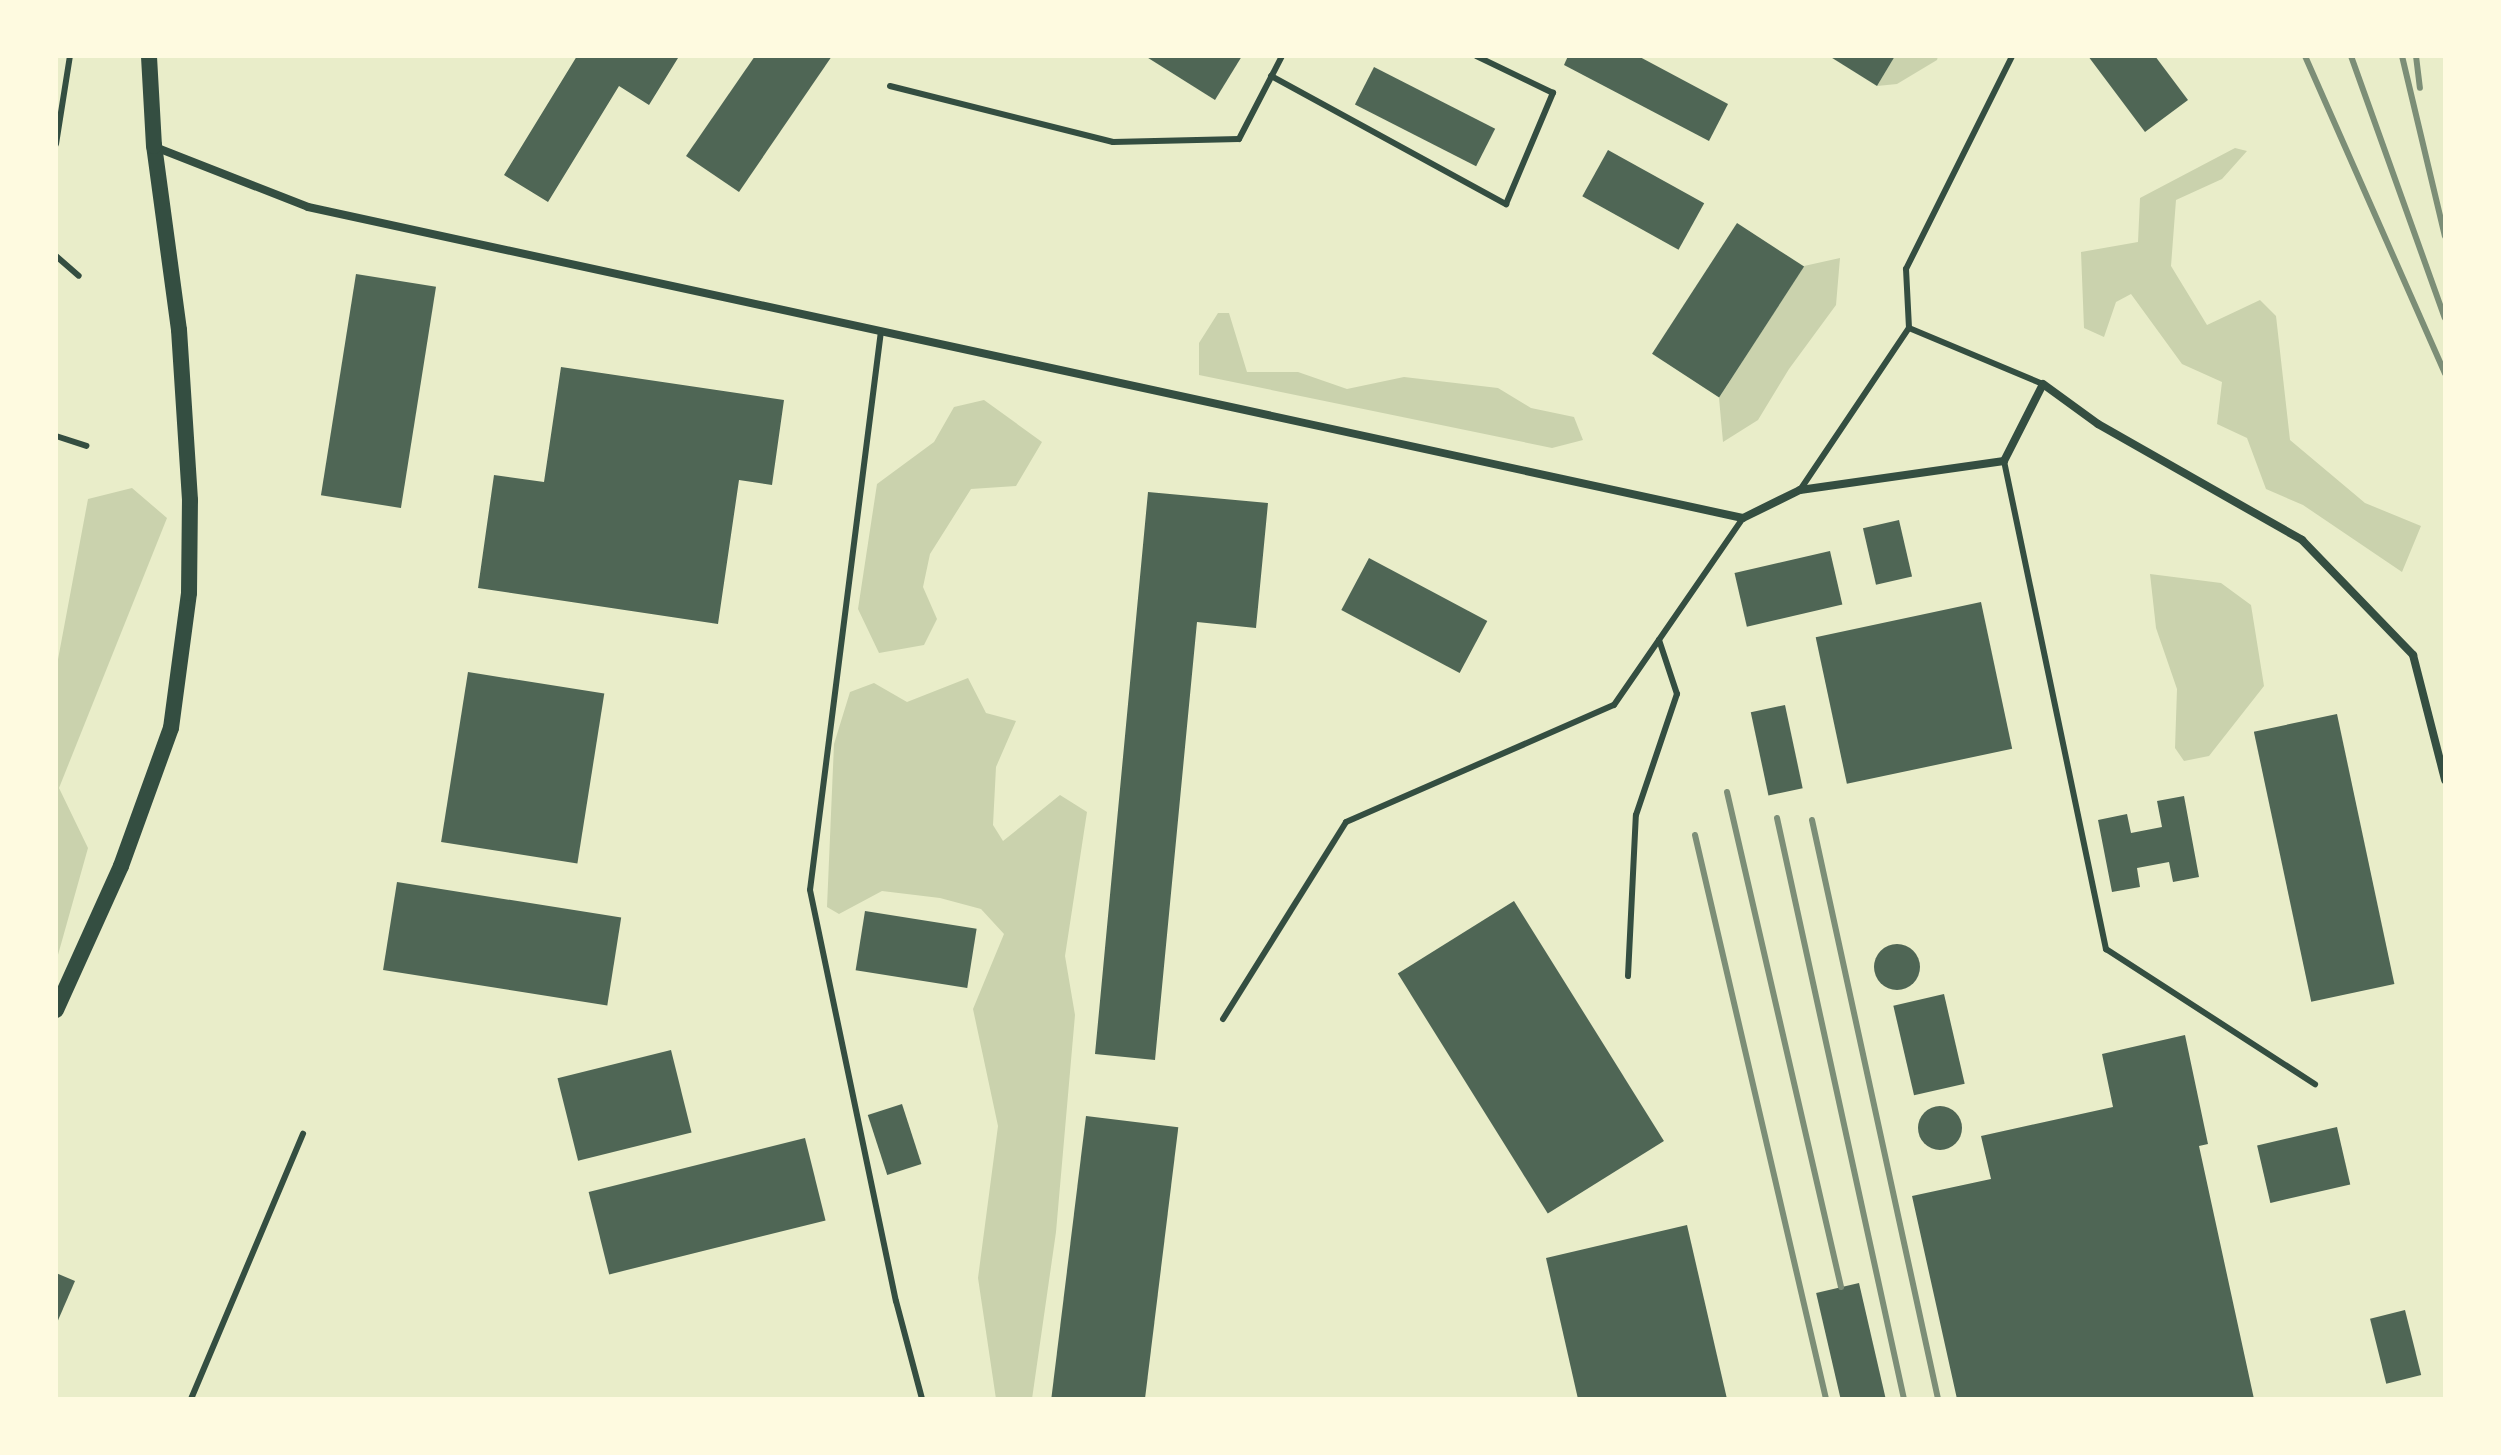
<!DOCTYPE html>
<style>
body{margin:0}
#map{position:relative;width:2501px;height:1455px;overflow:hidden;background:#e9edc9;font-family:"Source Sans 3",sans-serif}
div>[style]{position:absolute}
.green>*{inset:0;background:#cad2ad}
.building>*{inset:0;background:#4f6655;transform-origin:0 0}
.round{border-radius:50%}
.service>*{height:6px;margin:-3px;padding:0 3px;transform-origin:3px;border-radius:3px;background:#344e41}
.minor>*{height:8px;margin:-4px;padding:0 4px;transform-origin:4px;border-radius:4px;background:#344e41}
.secondary>*{height:16px;margin:-8px;padding:0 8px;transform-origin:8px;border-radius:8px;background:#344e41}
.rail>*{height:6px;margin:-3px;padding:0 3px;transform-origin:3px;border-radius:3px;background:#7c8e77}
span{translate:-50% -50%;white-space:nowrap;text-align:center;line-height:1.15;-webkit-text-stroke:8px #fefae0;paint-order:stroke}
.frame{position:absolute;inset:0;border:58px solid #fefae0;pointer-events:none}
</style>
<div id="map">
<div class="green">
<i style="clip-path:polygon(1895px 56px,1938px 56px,1937px 60px,1897px 84px,1877px 86px)"></i>
<i style="clip-path:polygon(2235px 148px,2247px 151px,2222px 179px,2176px 200px,2171px 266px,2207px 325px,2260px 300px,2276px 316px,2290px 440px,2365px 503px,2421px 526px,2402px 572px,2303px 505px,2266px 489px,2247px 438px,2217px 424px,2222px 382px,2182px 364px,2131px 294px,2116px 302px,2104px 337px,2084px 328px,2081px 252px,2138px 242px,2140px 198px)"></i>
<i style="clip-path:polygon(1840px 258px,1836px 305px,1789px 369px,1758px 420px,1723px 442px,1719px 398px,1804px 266px)"></i>
<i style="clip-path:polygon(1218px 313px,1229px 313px,1247px 372px,1298px 372px,1347px 389px,1404px 377px,1498px 388px,1531px 408px,1574px 417px,1583px 440px,1552px 448px,1199px 375px,1199px 343px)"></i>
<i style="clip-path:polygon(984px 400px,1042px 442px,1016px 486px,971px 489px,930px 554px,923px 587px,937px 619px,924px 645px,879px 653px,858px 609px,877px 484px,934px 442px,954px 407px)"></i>
<i style="clip-path:polygon(132px 488px,167px 518px,59px 788px,88px 848px,56px 962px,56px 670px,88px 499px)"></i>
<i style="clip-path:polygon(2150px 574px,2221px 583px,2251px 605px,2264px 686px,2209px 756px,2184px 761px,2175px 748px,2177px 689px,2156px 628px)"></i>
<i style="clip-path:polygon(968px 678px,986px 713px,1016px 721px,996px 767px,993px 825px,1003px 841px,1060px 795px,1087px 812px,1065px 956px,1075px 1015px,1056px 1232px,1032px 1399px,996px 1399px,978px 1278px,998px 1126px,973px 1009px,1004px 934px,981px 909px,940px 898px,882px 891px,839px 914px,827px 907px,834px 744px,850px 692px,874px 683px,907px 702px)"></i>
</div>
<div class="building">
<i style="clip-path:polygon(577px 56px,678px 58px,649px 105px,619px 86px,548px 202px,504px 175px)"></i>
<i style="clip-path:polygon(755px 56px,832px 56px,739px 192px,686px 156px)"></i>
<i style="clip-path:polygon(1145px 56px,1242px 56px,1215px 100px)"></i>
<i style="clip-path:polygon(1568px 56px,1638px 56px,1728px 104px,1709px 141px,1564px 65px)"></i>
<i style="clip-path:polygon(1829px 56px,1895px 56px,1877px 86px)"></i>
<i style="clip-path:polygon(2088px 56px,2155px 56px,2188px 100px,2145px 132px)"></i>
<i style="left:1374px;top:67px;width:136px;height:42px;rotate:27deg"></i>
<i style="left:1608px;top:150px;width:110px;height:53px;rotate:29deg"></i>
<i style="left:1737px;top:223px;width:80px;height:156px;rotate:33deg"></i>
<i style="left:356px;top:274px;width:81px;height:224px;rotate:9deg"></i>
<i style="clip-path:polygon(561px 367px,784px 400px,772px 485px,739px 480px,718px 624px,478px 588px,494px 475px,544px 482px)"></i>
<i style="clip-path:polygon(1148px 492px,1268px 503px,1256px 628px,1197px 622px,1155px 1060px,1095px 1054px)"></i>
<i style="left:1899px;top:520px;width:58px;height:37px;rotate:77deg"></i>
<i style="left:1830px;top:551px;width:55px;height:98px;rotate:77deg"></i>
<i style="left:1369px;top:558px;width:134px;height:59px;rotate:28deg"></i>
<i style="left:1981px;top:602px;width:150px;height:169px;rotate:78deg"></i>
<i style="left:468px;top:672px;width:138px;height:172px;rotate:9deg"></i>
<i style="left:1785px;top:705px;width:85px;height:35px;rotate:78deg"></i>
<i style="left:2337px;top:714px;width:276px;height:85px;rotate:78deg"></i>
<i style="clip-path:polygon(2184px 796px,2199px 877px,2173px 882px,2169px 862px,2137px 868px,2140px 887px,2112px 892px,2098px 820px,2127px 814px,2131px 833px,2162px 827px,2157px 801px)"></i>
<i style="left:397px;top:882px;width:227px;height:89px;rotate:9deg"></i>
<i style="left:1514px;top:901px;width:283px;height:137px;rotate:58deg"></i>
<i style="left:865px;top:911px;width:113px;height:60px;rotate:9deg"></i>
<i class="round" style="left:1874px;top:944px;width:46px;height:46px"></i>
<i style="left:1944px;top:994px;width:92px;height:52px;rotate:77deg"></i>
<i style="clip-path:polygon(2185px 1035px,2208px 1144px,2199px 1146px,2254px 1399px,1957px 1399px,1912px 1196px,1991px 1179px,1981px 1136px,2113px 1107px,2102px 1054px)"></i>
<i style="left:671px;top:1050px;width:85px;height:117px;rotate:76deg"></i>
<i style="left:902px;top:1104px;width:63px;height:36px;rotate:72deg"></i>
<i class="round" style="left:1918px;top:1106px;width:44px;height:44px"></i>
<i style="left:1086px;top:1116px;width:93px;height:285px;rotate:7deg"></i>
<i style="left:2337px;top:1127px;width:59px;height:82px;rotate:77deg"></i>
<i style="left:805px;top:1138px;width:85px;height:223px;rotate:76deg"></i>
<i style="clip-path:polygon(1687px 1225px,1727px 1399px,1578px 1399px,1546px 1258px)"></i>
<i style="clip-path:polygon(56px 1273px,75px 1281px,56px 1325px)"></i>
<i style="left:1859px;top:1283px;width:119px;height:44px;rotate:77deg"></i>
<i style="left:2405px;top:1310px;width:67px;height:36px;rotate:76deg"></i>
</div>
<div class="service">
<i style="left:1271px;top:76px;width:268px;rotate:28.6deg"></i>
<i style="left:1506px;top:204px;width:121px;rotate:-67.1deg"></i>
<i style="left:1553px;top:93px;width:85px;rotate:-154.3deg"></i>
<i style="left:890px;top:86px;width:230px;rotate:14.1deg"></i>
<i style="left:1113px;top:142px;width:126px;rotate:-1.4deg"></i>
<i style="left:1239px;top:139px;width:93px;rotate:-62.6deg"></i>
<i style="left:56px;top:144px;width:89px;rotate:-81deg"></i>
<i style="left:56px;top:256px;width:30px;rotate:41deg"></i>
<i style="left:1909px;top:328px;width:59px;rotate:-92.9deg"></i>
<i style="left:1906px;top:269px;width:238px;rotate:-63.5deg"></i>
<i style="left:881px;top:331px;width:563px;rotate:97.24deg"></i>
<i style="left:810px;top:890px;width:420px;rotate:78.2deg"></i>
<i style="left:896px;top:1301px;width:101px;rotate:75.1deg"></i>
<i style="left:56px;top:436px;width:32px;rotate:18deg"></i>
<i style="left:2004px;top:461px;width:499px;rotate:78.2deg"></i>
<i style="left:2106px;top:949px;width:249px;rotate:32.9deg"></i>
<i style="left:1800px;top:490px;width:195px;rotate:-56.1deg"></i>
<i style="left:1909px;top:328px;width:145px;rotate:22.7deg"></i>
<i style="left:1628px;top:976px;width:161px;rotate:-87.2deg"></i>
<i style="left:1636px;top:815px;width:128px;rotate:-71.3deg"></i>
<i style="left:1677px;top:694px;width:57px;rotate:-108.4deg"></i>
<i style="left:1223px;top:1019px;width:232px;rotate:-58deg"></i>
<i style="left:1346px;top:822px;width:292px;rotate:-23.6deg"></i>
<i style="left:1614px;top:705px;width:227px;rotate:-55.4deg"></i>
<i style="left:191px;top:1399px;width:288px;rotate:-67.1deg"></i>
</div>
<div class="minor">
<i style="left:155px;top:147px;width:164px;rotate:21.4deg"></i>
<i style="left:308px;top:207px;width:1468px;rotate:12.23deg"></i>
<i style="left:1743px;top:518px;width:64px;rotate:-26.2deg"></i>
<i style="left:1800px;top:490px;width:206px;rotate:-8.1deg"></i>
<i style="left:2004px;top:461px;width:86px;rotate:-63.1deg"></i>
<i style="left:2043px;top:384px;width:68px;rotate:36deg"></i>
<i style="left:2098px;top:424px;width:235px;rotate:29.6deg"></i>
<i style="left:2302px;top:540px;width:160px;rotate:46deg"></i>
<i style="left:2413px;top:655px;width:129px;rotate:75.6deg"></i>
</div>
<div class="secondary">
<i style="left:56px;top:1010px;width:158px;rotate:-65.7deg"></i>
<i style="left:121px;top:866px;width:147px;rotate:-70.1deg"></i>
<i style="left:171px;top:728px;width:136px;rotate:-82.4deg"></i>
<i style="left:189px;top:593px;width:93px;rotate:-89.4deg"></i>
<i style="left:190px;top:500px;width:170px;rotate:-93.7deg"></i>
<i style="left:179px;top:330px;width:186px;rotate:-97.7deg"></i>
<i style="left:154px;top:146px;width:90px;rotate:-93.2deg"></i>
</div>
<div class="rail">
<i style="left:2305px;top:56px;width:347px;rotate:66.2deg"></i>
<i style="left:2351px;top:56px;width:278px;rotate:70.3deg"></i>
<i style="left:2402px;top:56px;width:185px;rotate:76.6deg"></i>
<i style="left:2416px;top:56px;width:32px;rotate:83deg"></i>
<i style="left:1727px;top:792px;width:508px;rotate:77.03deg"></i>
<i style="left:1777px;top:818px;width:595px;rotate:77.67deg"></i>
<i style="left:1812px;top:820px;width:593px;rotate:77.72deg"></i>
<i style="left:1695px;top:835px;width:579px;rotate:76.92deg"></i>
</div>
<div class="frame"></div>
</div>
